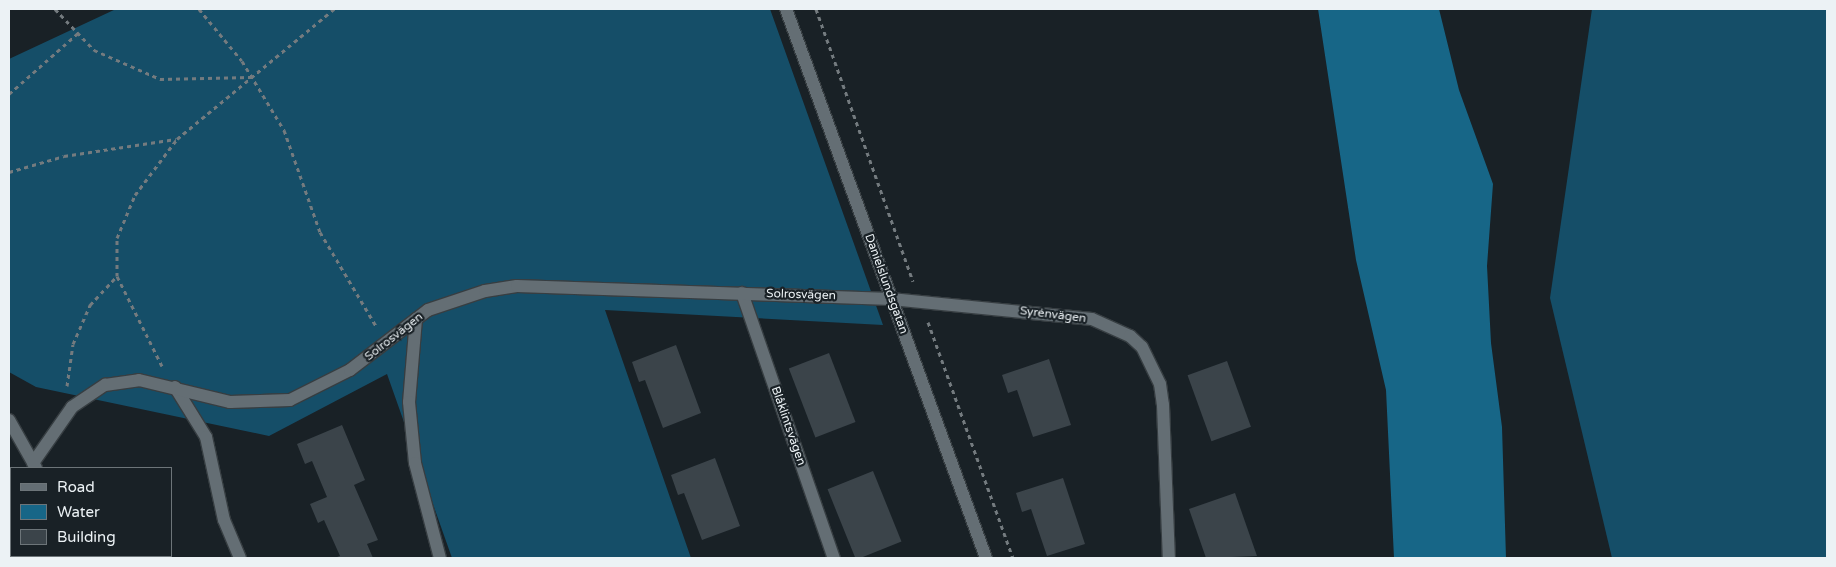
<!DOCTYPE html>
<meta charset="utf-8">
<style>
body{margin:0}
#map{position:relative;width:1836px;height:567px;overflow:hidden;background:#192126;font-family:"Varela Round",sans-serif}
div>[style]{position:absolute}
.forest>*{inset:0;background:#154e68}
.water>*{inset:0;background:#176687}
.building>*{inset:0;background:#3b444a;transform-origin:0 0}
.path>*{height:3px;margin-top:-1.5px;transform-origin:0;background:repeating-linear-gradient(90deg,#747b7f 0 4px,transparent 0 8px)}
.roads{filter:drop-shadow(1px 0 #373e42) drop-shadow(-1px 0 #373e42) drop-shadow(0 1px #373e42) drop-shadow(0 -1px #373e42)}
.street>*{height:12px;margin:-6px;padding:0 6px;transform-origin:6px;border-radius:6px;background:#646e74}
.secondary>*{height:12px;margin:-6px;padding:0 6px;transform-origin:6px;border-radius:6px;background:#646e74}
span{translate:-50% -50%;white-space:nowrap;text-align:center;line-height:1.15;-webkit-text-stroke:4.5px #192126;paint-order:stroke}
.street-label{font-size:12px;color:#ecf2f5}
.frame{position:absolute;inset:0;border:10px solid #ecf2f5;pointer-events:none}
.legend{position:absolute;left:10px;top:467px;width:162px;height:90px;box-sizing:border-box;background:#192126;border:1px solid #6d7579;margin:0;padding:6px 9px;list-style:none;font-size:15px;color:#ecf2f5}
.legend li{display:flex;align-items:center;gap:10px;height:25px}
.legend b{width:25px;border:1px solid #6d7579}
</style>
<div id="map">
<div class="forest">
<i style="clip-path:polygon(116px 9px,770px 9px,883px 325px,605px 310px,691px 558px,452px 558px,387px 374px,269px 436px,36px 387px,9px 372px,9px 59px)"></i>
<i style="clip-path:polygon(1592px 9px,1827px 9px,1827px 558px,1612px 558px,1550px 298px)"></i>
</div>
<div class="water">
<i style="clip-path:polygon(1318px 9px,1439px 9px,1459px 90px,1493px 184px,1487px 266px,1491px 343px,1502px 427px,1506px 558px,1394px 558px,1386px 390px,1356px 260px)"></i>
</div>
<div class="building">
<i style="clip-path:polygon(676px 345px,701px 413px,663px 428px,645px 380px,639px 382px,632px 362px)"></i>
<i style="left:829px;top:353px;width:74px;height:43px;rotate:69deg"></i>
<i style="clip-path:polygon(1049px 359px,1071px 425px,1033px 437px,1017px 390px,1008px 393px,1002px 375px)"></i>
<i style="left:1227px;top:361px;width:70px;height:42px;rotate:70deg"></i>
<i style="clip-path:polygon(342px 425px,365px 480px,354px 485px,378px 540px,367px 544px,373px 558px,334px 558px,340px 556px,324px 520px,318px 523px,310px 504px,327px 497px,312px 461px,305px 464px,297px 444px)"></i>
<i style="clip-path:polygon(715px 458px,740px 526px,702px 540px,684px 493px,678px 495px,671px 475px)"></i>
<i style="left:873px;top:471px;width:76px;height:49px;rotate:68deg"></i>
<i style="clip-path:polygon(1063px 478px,1085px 544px,1047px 556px,1031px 509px,1022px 512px,1016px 493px)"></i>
<i style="clip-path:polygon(1235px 493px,1257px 556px,1206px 558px,1189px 509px)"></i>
<i style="left:108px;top:556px;width:39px;height:2px"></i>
</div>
<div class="path">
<i style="left:55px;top:9px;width:57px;rotate:46.4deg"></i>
<i style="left:94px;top:50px;width:72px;rotate:23.7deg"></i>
<i style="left:160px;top:79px;width:91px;rotate:-1.3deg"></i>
<i style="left:199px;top:9px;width:67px;rotate:50.4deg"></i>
<i style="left:242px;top:61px;width:81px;rotate:58.7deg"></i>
<i style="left:284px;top:130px;width:108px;rotate:70.6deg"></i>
<i style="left:320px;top:232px;width:109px;rotate:59.2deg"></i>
<i style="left:816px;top:9px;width:289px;rotate:70.4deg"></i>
<i style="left:9px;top:94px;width:92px;rotate:-41.5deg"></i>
<i style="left:9px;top:172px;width:57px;rotate:-16.2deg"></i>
<i style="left:64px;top:156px;width:113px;rotate:-8.6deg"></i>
<i style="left:928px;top:322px;width:251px;rotate:70.2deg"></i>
<i style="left:162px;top:366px;width:101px;rotate:-116.6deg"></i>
<i style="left:117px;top:276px;width:38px;rotate:-90deg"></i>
<i style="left:117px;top:238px;width:47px;rotate:-67.3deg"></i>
<i style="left:135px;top:195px;width:70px;rotate:-53.1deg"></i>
<i style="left:177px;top:139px;width:204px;rotate:-39.6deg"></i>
<i style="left:67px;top:386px;width:42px;rotate:-81.9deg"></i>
<i style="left:73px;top:344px;width:43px;rotate:-66.4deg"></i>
<i style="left:90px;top:305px;width:40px;rotate:-47deg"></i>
</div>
<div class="roads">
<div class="street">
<i style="left:742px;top:293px;width:281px;rotate:70.9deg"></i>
<i style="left:416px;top:319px;width:83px;rotate:94.8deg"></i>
<i style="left:409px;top:402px;width:61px;rotate:84.4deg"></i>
<i style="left:415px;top:463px;width:98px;rotate:75.3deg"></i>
<i style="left:175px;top:387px;width:59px;rotate:58.2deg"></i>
<i style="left:206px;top:437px;width:85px;rotate:77.8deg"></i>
<i style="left:224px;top:520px;width:41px;rotate:67.2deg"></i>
<i style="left:9px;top:420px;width:55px;rotate:60.6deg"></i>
<i style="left:33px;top:463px;width:68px;rotate:-55.1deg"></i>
<i style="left:72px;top:407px;width:40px;rotate:-34deg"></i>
<i style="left:105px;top:385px;width:34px;rotate:-8deg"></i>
<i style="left:139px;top:380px;width:94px;rotate:13.6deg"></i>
<i style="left:230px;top:402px;width:60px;rotate:-1.9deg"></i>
<i style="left:290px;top:400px;width:67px;rotate:-26.6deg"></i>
<i style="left:350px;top:370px;width:98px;rotate:-37.6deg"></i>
<i style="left:428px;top:310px;width:60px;rotate:-18.4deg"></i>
<i style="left:485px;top:291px;width:32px;rotate:-9deg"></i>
<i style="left:517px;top:286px;width:374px;rotate:2deg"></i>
<i style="left:891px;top:299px;width:202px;rotate:5.7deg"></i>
<i style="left:1092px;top:319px;width:42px;rotate:24.1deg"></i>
<i style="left:1130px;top:336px;width:16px;rotate:43deg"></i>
<i style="left:1142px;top:347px;width:41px;rotate:64.1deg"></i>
<i style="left:1160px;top:384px;width:21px;rotate:82deg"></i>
<i style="left:1163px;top:405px;width:153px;rotate:87.8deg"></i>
<i style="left:77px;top:556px;width:2px;rotate:63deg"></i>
</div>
<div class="secondary">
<i style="left:786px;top:9px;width:584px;rotate:69.98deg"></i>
</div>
</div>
<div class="street-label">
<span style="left:886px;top:284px;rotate:70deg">Danielslundsgatan</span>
<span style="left:801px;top:295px;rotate:2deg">Solrosvägen</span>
<span style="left:1053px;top:315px;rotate:7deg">Syrénvägen</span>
<span style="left:394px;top:337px;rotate:-38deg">Solrosvägen</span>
<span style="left:788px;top:426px;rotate:71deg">Blåklintsvägen</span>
</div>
<div class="frame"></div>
<ul class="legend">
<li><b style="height:6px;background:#646e74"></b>Road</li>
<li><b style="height:14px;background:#176687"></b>Water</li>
<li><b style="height:14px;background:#3b444a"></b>Building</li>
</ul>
</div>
